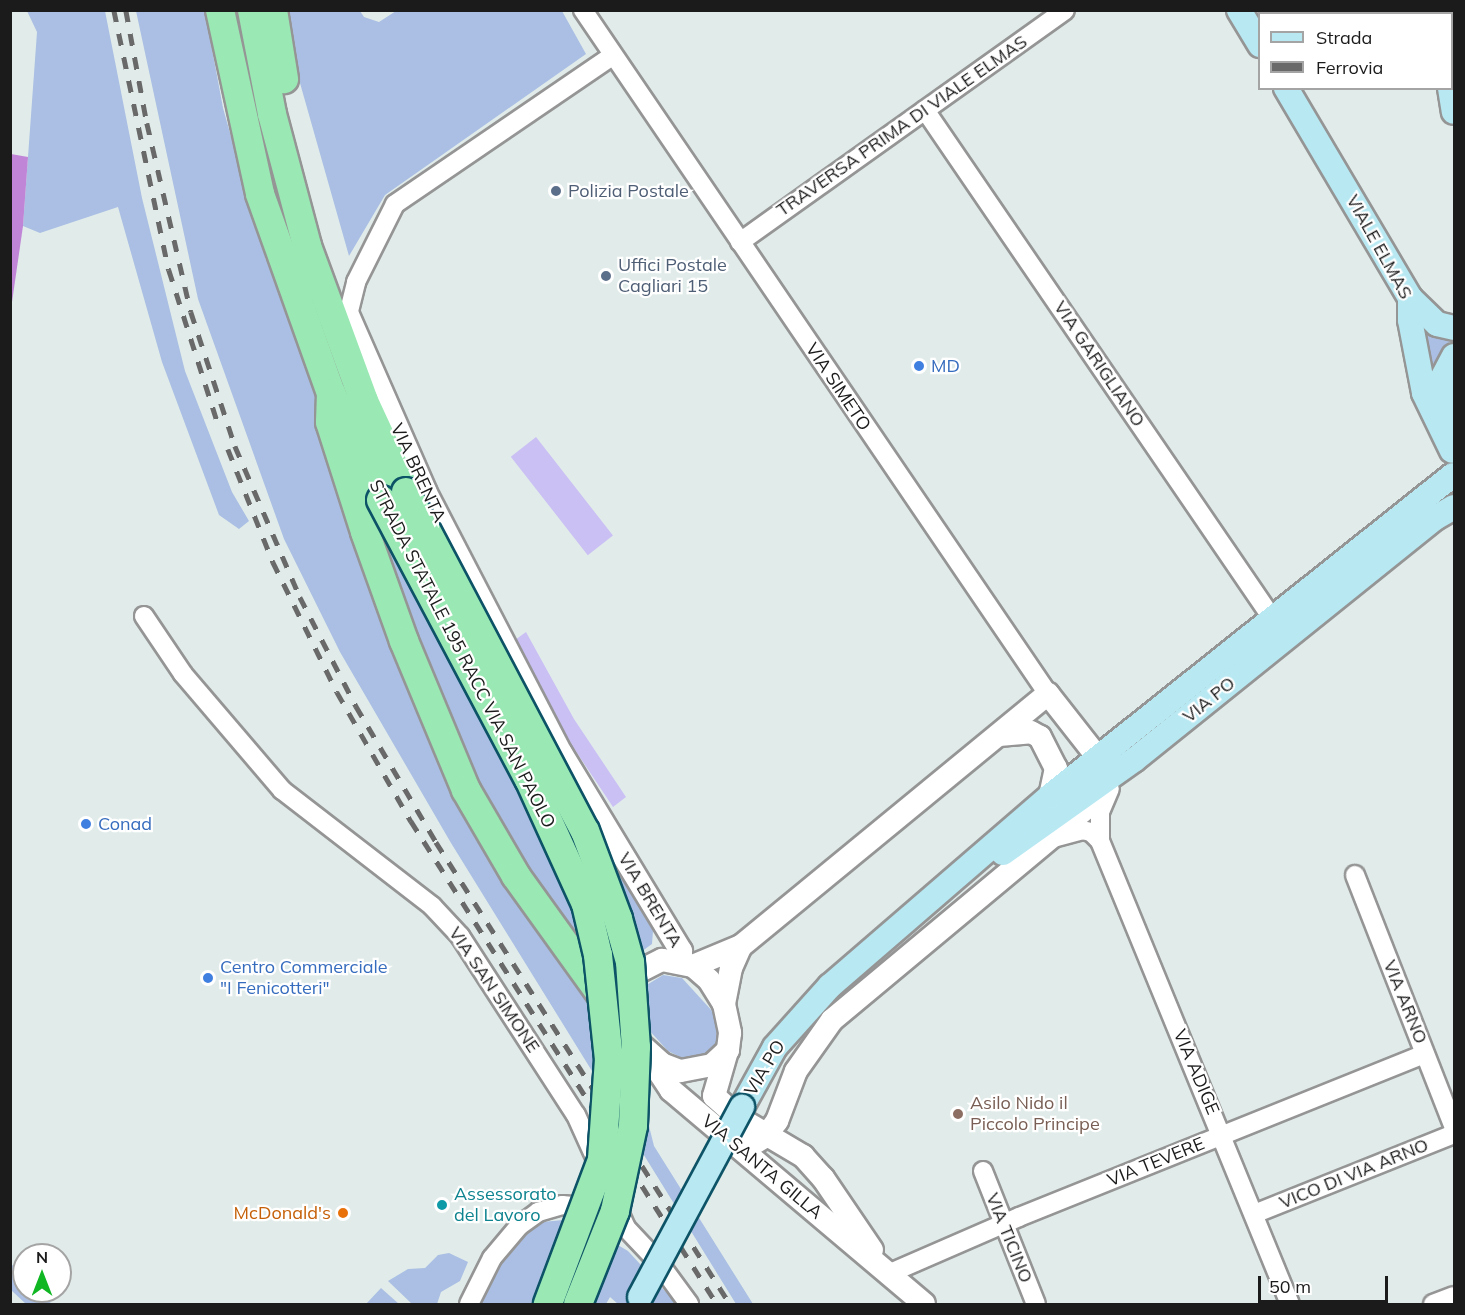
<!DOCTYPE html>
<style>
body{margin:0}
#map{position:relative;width:1465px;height:1315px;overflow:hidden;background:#e1ecea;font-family:Mulish,sans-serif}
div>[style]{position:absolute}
.grass>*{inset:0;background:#aabfe3}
.park>*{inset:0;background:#cac0f4;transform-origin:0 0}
.pitch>*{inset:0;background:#c085d6}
.roads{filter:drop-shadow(2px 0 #959595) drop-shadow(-2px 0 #959595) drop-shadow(0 2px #959595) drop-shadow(0 -2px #959595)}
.minor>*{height:18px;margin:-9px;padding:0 9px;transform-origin:9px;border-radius:9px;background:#fff}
.tertiary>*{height:22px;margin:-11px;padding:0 11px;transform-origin:11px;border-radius:11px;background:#fff}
.secondary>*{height:24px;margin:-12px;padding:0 12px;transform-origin:12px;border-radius:12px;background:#b8e9f3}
.trunk>*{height:28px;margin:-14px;padding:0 14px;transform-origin:14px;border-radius:14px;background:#9ae9b4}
.rail>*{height:4.5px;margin-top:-2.25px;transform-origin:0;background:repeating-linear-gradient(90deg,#696969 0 12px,transparent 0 24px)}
.bridges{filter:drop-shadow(2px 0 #0d5367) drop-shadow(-2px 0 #0d5367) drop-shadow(0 2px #0d5367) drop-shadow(0 -2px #0d5367)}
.secondary-bridge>*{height:24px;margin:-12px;padding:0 12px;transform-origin:12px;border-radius:12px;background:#b8e9f3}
.trunk-bridge>*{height:28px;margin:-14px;padding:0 14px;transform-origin:14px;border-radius:14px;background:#9ae9b4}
.dots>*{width:16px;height:16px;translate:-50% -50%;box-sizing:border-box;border:3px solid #fff;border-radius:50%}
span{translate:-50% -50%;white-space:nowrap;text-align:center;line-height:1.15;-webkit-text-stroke:4.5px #fff;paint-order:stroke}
.street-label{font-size:18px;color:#1b1b1b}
.service-label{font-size:18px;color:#4e5e75}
.left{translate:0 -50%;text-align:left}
.shop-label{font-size:18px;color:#366cbe}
.education-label{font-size:18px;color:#785e54}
.culture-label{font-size:18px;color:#0d838f}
.food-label{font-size:18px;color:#c56008}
.right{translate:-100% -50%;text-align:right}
.frame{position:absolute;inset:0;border:12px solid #1b1b1b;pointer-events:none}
.legend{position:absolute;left:1258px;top:12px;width:195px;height:78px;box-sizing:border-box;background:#fff;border:2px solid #a4a4a4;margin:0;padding:8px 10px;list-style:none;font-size:18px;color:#1b1b1b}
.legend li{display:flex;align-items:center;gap:12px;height:30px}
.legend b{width:30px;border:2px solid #a4a4a4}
.north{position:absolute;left:12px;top:1243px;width:60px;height:60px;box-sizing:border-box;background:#fff;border:2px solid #a4a4a4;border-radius:50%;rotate:0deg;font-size:16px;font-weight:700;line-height:24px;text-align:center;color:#1b1b1b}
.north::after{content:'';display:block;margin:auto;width:21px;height:27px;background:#10b723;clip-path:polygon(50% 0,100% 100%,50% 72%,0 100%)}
.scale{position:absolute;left:1258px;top:1276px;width:130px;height:27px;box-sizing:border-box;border:3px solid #1b1b1b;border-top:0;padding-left:8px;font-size:18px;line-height:21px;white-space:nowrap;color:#1b1b1b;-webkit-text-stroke:4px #fff;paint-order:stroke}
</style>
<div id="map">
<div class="grass">
<i style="clip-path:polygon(27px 11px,105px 11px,142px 198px,185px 371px,232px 492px,249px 521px,239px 529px,219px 515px,162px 362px,118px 207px,40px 233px,23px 226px,37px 32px)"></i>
<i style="clip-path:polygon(136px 11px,205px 11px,223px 108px,266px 260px,317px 248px,568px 784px,653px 931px,652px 944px,613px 972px,575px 943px,447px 765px,648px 1082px,648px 1122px,654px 1146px,753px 1304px,736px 1304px,451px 843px,340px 652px,284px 539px,198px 299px)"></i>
<i style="clip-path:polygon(287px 11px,360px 11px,364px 17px,379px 22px,396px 11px,562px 11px,586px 54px,385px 195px,349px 256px,296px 69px)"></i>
<i style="clip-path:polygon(1421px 320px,1454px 336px,1431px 368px)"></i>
<i style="clip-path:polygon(663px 975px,682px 978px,714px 1013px,717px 1038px,716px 1046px,707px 1054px,696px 1058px,680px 1057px,668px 1051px,648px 1029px,645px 986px)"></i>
<i style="clip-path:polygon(574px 1219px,628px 1251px,677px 1304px,618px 1304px,610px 1297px,606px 1304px,480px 1304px,507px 1254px,528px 1233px,542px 1222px)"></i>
<i style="clip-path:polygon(449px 1253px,468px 1262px,460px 1281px,441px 1292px,437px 1304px,412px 1304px,388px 1281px,408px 1269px,425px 1268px,438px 1255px)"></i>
<i style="clip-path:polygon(10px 1263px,24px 1276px,24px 1291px,38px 1291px,52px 1304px,26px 1304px,11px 1290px)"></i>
<i style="clip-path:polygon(381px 1288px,399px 1304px,366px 1304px)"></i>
</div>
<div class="park">
<i style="left:536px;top:437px;width:125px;height:32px;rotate:52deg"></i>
<i style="clip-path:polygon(526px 632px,574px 719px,626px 797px,613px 807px,565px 735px,515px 640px)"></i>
</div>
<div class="pitch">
<i style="clip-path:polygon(11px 154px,28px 157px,23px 226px,11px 309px)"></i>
</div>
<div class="roads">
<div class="minor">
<i style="left:583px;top:10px;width:827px;rotate:55.79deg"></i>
<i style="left:925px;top:110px;width:615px;rotate:55.66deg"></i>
<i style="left:740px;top:242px;width:399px;rotate:-35.5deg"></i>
<i style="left:348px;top:315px;width:34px;rotate:-76deg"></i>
<i style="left:356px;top:282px;width:87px;rotate:-63.4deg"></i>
<i style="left:395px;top:204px;width:263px;rotate:-34.3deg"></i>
<i style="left:144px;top:616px;width:70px;rotate:56.1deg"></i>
<i style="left:183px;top:674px;width:153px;rotate:49.5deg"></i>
<i style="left:282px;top:790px;width:190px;rotate:37.7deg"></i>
<i style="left:432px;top:906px;width:41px;rotate:47deg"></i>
<i style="left:460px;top:936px;width:213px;rotate:57.1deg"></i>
<i style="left:576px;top:1115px;width:56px;rotate:65.7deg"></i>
<i style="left:1053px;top:838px;width:30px;rotate:-15deg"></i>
<i style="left:1082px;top:830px;width:9px;rotate:13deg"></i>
<i style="left:1091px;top:832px;width:13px;rotate:45deg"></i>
<i style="left:1100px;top:841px;width:500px;rotate:67.69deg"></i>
<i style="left:1100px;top:841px;width:29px;rotate:-90deg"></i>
<i style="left:1100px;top:812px;width:25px;rotate:-67deg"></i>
<i style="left:1355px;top:875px;width:272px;rotate:68.6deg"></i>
<i style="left:983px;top:1171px;width:143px;rotate:68.3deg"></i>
<i style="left:615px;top:1203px;width:27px;rotate:66deg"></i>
<i style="left:626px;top:1228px;width:48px;rotate:46.7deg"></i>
<i style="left:659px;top:1263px;width:51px;rotate:53.8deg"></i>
<i style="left:1254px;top:1214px;width:215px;rotate:-21.8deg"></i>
<i style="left:888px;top:1274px;width:143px;rotate:-23.5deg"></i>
<i style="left:1019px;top:1217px;width:437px;rotate:-21.9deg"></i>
<i style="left:469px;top:1304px;width:51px;rotate:-63.4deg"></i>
<i style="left:492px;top:1258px;width:42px;rotate:-49.8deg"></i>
<i style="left:519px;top:1226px;width:24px;rotate:-36deg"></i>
<i style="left:538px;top:1212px;width:25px;rotate:-16deg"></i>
<i style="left:562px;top:1205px;width:25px;rotate:5deg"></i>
<i style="left:587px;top:1207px;width:13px;rotate:13deg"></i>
<i style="left:600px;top:1210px;width:24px;rotate:35deg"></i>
<i style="left:1433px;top:1304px;width:22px;rotate:-21deg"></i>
</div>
<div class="tertiary">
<i style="left:348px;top:315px;width:194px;rotate:66.3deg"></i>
<i style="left:426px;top:493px;width:293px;rotate:62.6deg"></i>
<i style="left:561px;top:753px;width:232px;rotate:58.8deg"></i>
<i style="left:681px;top:951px;width:12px;rotate:90deg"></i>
<i style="left:1048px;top:694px;width:83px;rotate:51.9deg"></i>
<i style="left:999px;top:735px;width:32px;rotate:-5deg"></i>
<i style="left:1031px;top:732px;width:10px;rotate:29deg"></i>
<i style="left:1040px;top:737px;width:35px;rotate:63deg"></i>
<i style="left:1056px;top:768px;width:29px;rotate:102deg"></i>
<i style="left:662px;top:960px;width:32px;rotate:11deg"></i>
<i style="left:693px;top:966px;width:21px;rotate:41deg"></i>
<i style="left:709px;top:980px;width:28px;rotate:58deg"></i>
<i style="left:724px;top:1004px;width:30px;rotate:78deg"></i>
<i style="left:730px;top:1033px;width:17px;rotate:97deg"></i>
<i style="left:728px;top:1050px;width:22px;rotate:137deg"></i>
<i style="left:712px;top:1065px;width:33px;rotate:169deg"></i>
<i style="left:680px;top:1071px;width:19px;rotate:-159deg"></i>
<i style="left:662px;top:1064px;width:36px;rotate:-138deg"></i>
<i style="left:635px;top:1040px;width:15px;rotate:-110deg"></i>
<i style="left:630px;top:1026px;width:37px;rotate:-92deg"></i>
<i style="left:629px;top:989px;width:19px;rotate:-62deg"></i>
<i style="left:638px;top:972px;width:27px;rotate:-27deg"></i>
<i style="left:693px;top:966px;width:52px;rotate:-22.6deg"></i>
<i style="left:741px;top:946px;width:397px;rotate:-39.4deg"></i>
<i style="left:724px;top:1004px;width:37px;rotate:-79deg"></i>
<i style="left:731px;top:968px;width:24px;rotate:-66deg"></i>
<i style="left:645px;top:1051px;width:47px;rotate:56.3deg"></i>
<i style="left:671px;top:1090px;width:331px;rotate:40.2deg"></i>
<i style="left:727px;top:1051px;width:47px;rotate:106.1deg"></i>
<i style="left:714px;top:1096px;width:31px;rotate:42deg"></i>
<i style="left:737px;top:1117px;width:77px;rotate:30.6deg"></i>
<i style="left:803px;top:1156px;width:30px;rotate:48deg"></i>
<i style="left:823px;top:1178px;width:87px;rotate:55.8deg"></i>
<i style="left:728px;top:1137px;width:28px;rotate:10deg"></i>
<i style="left:756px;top:1142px;width:12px;rotate:-31deg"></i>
<i style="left:766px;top:1136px;width:19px;rotate:-54deg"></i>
<i style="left:777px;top:1121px;width:53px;rotate:-69.2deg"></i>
<i style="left:796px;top:1071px;width:62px;rotate:-54.8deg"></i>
<i style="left:832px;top:1020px;width:351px;rotate:-39.8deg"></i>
</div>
<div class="secondary">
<i style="left:1239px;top:10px;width:41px;rotate:59deg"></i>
<i style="left:1436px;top:10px;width:4px;rotate:76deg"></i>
<i style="left:1286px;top:88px;width:244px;rotate:59.4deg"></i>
<i style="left:1410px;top:298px;width:22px;rotate:90deg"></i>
<i style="left:1410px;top:320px;width:74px;rotate:79.1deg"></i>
<i style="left:1424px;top:393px;width:64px;rotate:64.2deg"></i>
<i style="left:1450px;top:88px;width:24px;rotate:81deg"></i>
<i style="left:1410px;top:298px;width:37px;rotate:44deg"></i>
<i style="left:1437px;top:324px;width:17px;rotate:13deg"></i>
<i style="left:1454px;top:356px;width:26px;rotate:118deg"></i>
<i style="left:1442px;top:379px;width:18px;rotate:84deg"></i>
<i style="left:1444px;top:397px;width:21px;rotate:61deg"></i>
<i style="left:1003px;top:853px;width:161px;rotate:-35.4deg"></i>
<i style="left:1134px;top:760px;width:386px;rotate:-38.8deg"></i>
<i style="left:1435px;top:518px;width:22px;rotate:-30deg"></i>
<i style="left:742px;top:1107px;width:68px;rotate:-61.2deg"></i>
<i style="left:775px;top:1047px;width:82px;rotate:-48deg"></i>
<i style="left:830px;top:986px;width:291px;rotate:-40.8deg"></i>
<i style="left:1050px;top:796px;width:515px;rotate:-38.54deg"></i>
</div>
<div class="trunk">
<i style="left:220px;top:10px;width:188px;rotate:77.7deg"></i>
<i style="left:260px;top:194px;width:211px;rotate:70.4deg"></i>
<i style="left:331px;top:393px;width:118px;rotate:65deg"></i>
<i style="left:252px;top:10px;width:106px;rotate:79.1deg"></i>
<i style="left:272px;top:114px;width:137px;rotate:75.1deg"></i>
<i style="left:307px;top:246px;width:165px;rotate:69.8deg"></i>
<i style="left:364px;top:401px;width:100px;rotate:65.2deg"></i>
<i style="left:273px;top:10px;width:70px;rotate:80.9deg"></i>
<i style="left:331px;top:393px;width:29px;rotate:92deg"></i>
<i style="left:330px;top:422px;width:115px;rotate:72.3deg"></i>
<i style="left:365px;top:532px;width:116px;rotate:70.3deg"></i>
<i style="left:404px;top:641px;width:161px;rotate:67.4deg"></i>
<i style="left:466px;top:790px;width:99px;rotate:59.8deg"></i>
<i style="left:516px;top:876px;width:158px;rotate:54.3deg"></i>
</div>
</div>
<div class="rail">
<i style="left:114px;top:10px;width:266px;rotate:78.1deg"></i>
<i style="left:169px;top:270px;width:162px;rotate:72.3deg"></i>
<i style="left:126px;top:10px;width:115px;rotate:79.5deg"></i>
<i style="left:147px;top:123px;width:194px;rotate:76.9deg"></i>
<i style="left:191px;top:312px;width:141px;rotate:71.8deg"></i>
<i style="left:235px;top:446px;width:164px;rotate:66.7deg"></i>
<i style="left:300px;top:597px;width:123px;rotate:62.8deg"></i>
<i style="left:356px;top:706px;width:158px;rotate:59.5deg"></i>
<i style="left:436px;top:842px;width:548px;rotate:57.53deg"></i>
<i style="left:228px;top:449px;width:122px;rotate:68.3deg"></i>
<i style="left:273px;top:562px;width:145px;rotate:63.8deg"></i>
<i style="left:337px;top:692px;width:149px;rotate:60.2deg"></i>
<i style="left:411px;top:821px;width:572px;rotate:57.64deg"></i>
</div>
<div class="bridges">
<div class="secondary-bridge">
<i style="left:640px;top:1297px;width:216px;rotate:-61.8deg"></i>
</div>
<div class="trunk-bridge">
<i style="left:406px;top:492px;width:383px;rotate:62.2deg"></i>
<i style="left:585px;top:831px;width:94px;rotate:69.4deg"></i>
<i style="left:618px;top:919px;width:45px;rotate:74.4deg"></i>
<i style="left:630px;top:962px;width:85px;rotate:86deg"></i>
<i style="left:636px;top:1047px;width:79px;rotate:92.2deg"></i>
<i style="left:633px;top:1126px;width:87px;rotate:102deg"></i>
<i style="left:615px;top:1211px;width:100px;rotate:111.7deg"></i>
<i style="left:381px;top:500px;width:316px;rotate:62.1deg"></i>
<i style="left:529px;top:779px;width:137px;rotate:65.5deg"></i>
<i style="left:586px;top:904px;width:52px;rotate:76.8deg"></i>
<i style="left:598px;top:955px;width:105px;rotate:84deg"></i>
<i style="left:609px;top:1059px;width:101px;rotate:94deg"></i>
<i style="left:602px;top:1160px;width:154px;rotate:110.6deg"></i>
</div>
</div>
<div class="dots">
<i style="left:556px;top:191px;background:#5c6f8a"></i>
<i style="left:606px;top:276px;background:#5c6f8a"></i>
<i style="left:919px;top:366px;background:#3f7fe0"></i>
<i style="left:86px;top:824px;background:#3f7fe0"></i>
<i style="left:208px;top:978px;background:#3f7fe0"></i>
<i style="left:958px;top:1114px;background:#8d6e63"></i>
<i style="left:442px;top:1205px;background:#0f9aa8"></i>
<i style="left:343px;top:1213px;background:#e8710a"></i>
</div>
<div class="street-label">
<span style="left:902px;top:126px;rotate:-35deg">TRAVERSA PRIMA DI VIALE ELMAS</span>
<span style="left:1379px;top:247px;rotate:61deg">VIALE ELMAS</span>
<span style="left:1099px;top:364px;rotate:56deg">VIA GARIGLIANO</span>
<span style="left:838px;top:387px;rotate:56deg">VIA SIMETO</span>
<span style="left:418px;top:473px;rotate:65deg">VIA BRENTA</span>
<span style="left:462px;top:654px;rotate:63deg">STRADA STATALE 195 RACC VIA SAN PAOLO</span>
<span style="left:1209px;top:700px;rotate:-39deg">VIA PO</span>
<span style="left:650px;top:900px;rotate:59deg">VIA BRENTA</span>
<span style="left:494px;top:990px;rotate:56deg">VIA SAN SIMONE</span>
<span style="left:1405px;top:1002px;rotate:68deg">VIA ARNO</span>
<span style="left:765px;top:1068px;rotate:-59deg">VIA PO</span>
<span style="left:1196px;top:1072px;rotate:67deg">VIA ADIGE</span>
<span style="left:1156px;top:1162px;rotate:-22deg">VIA TEVERE</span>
<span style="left:762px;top:1167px;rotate:40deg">VIA SANTA GILLA</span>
<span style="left:1354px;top:1174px;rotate:-22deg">VICO DI VIA ARNO</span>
<span style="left:1009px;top:1238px;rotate:68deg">VIA TICINO</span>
</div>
<div class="service-label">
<span class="left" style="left:568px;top:191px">Polizia Postale</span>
<span class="left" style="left:618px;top:276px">Uffici Postale<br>Cagliari 15</span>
</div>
<div class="shop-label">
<span class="left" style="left:931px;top:366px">MD</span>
<span class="left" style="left:98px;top:824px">Conad</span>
<span class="left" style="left:220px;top:978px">Centro Commerciale<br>"I Fenicotteri"</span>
</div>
<div class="education-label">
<span class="left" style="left:970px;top:1114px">Asilo Nido il<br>Piccolo Principe</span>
</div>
<div class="culture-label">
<span class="left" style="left:454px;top:1205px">Assessorato<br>del Lavoro</span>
</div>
<div class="food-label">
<span class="right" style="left:331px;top:1213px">McDonald's</span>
</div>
<div class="frame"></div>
<ul class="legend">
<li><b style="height:8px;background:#b8e9f3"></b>Strada</li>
<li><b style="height:8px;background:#696969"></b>Ferrovia</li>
</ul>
<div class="north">N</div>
<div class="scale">50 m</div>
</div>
